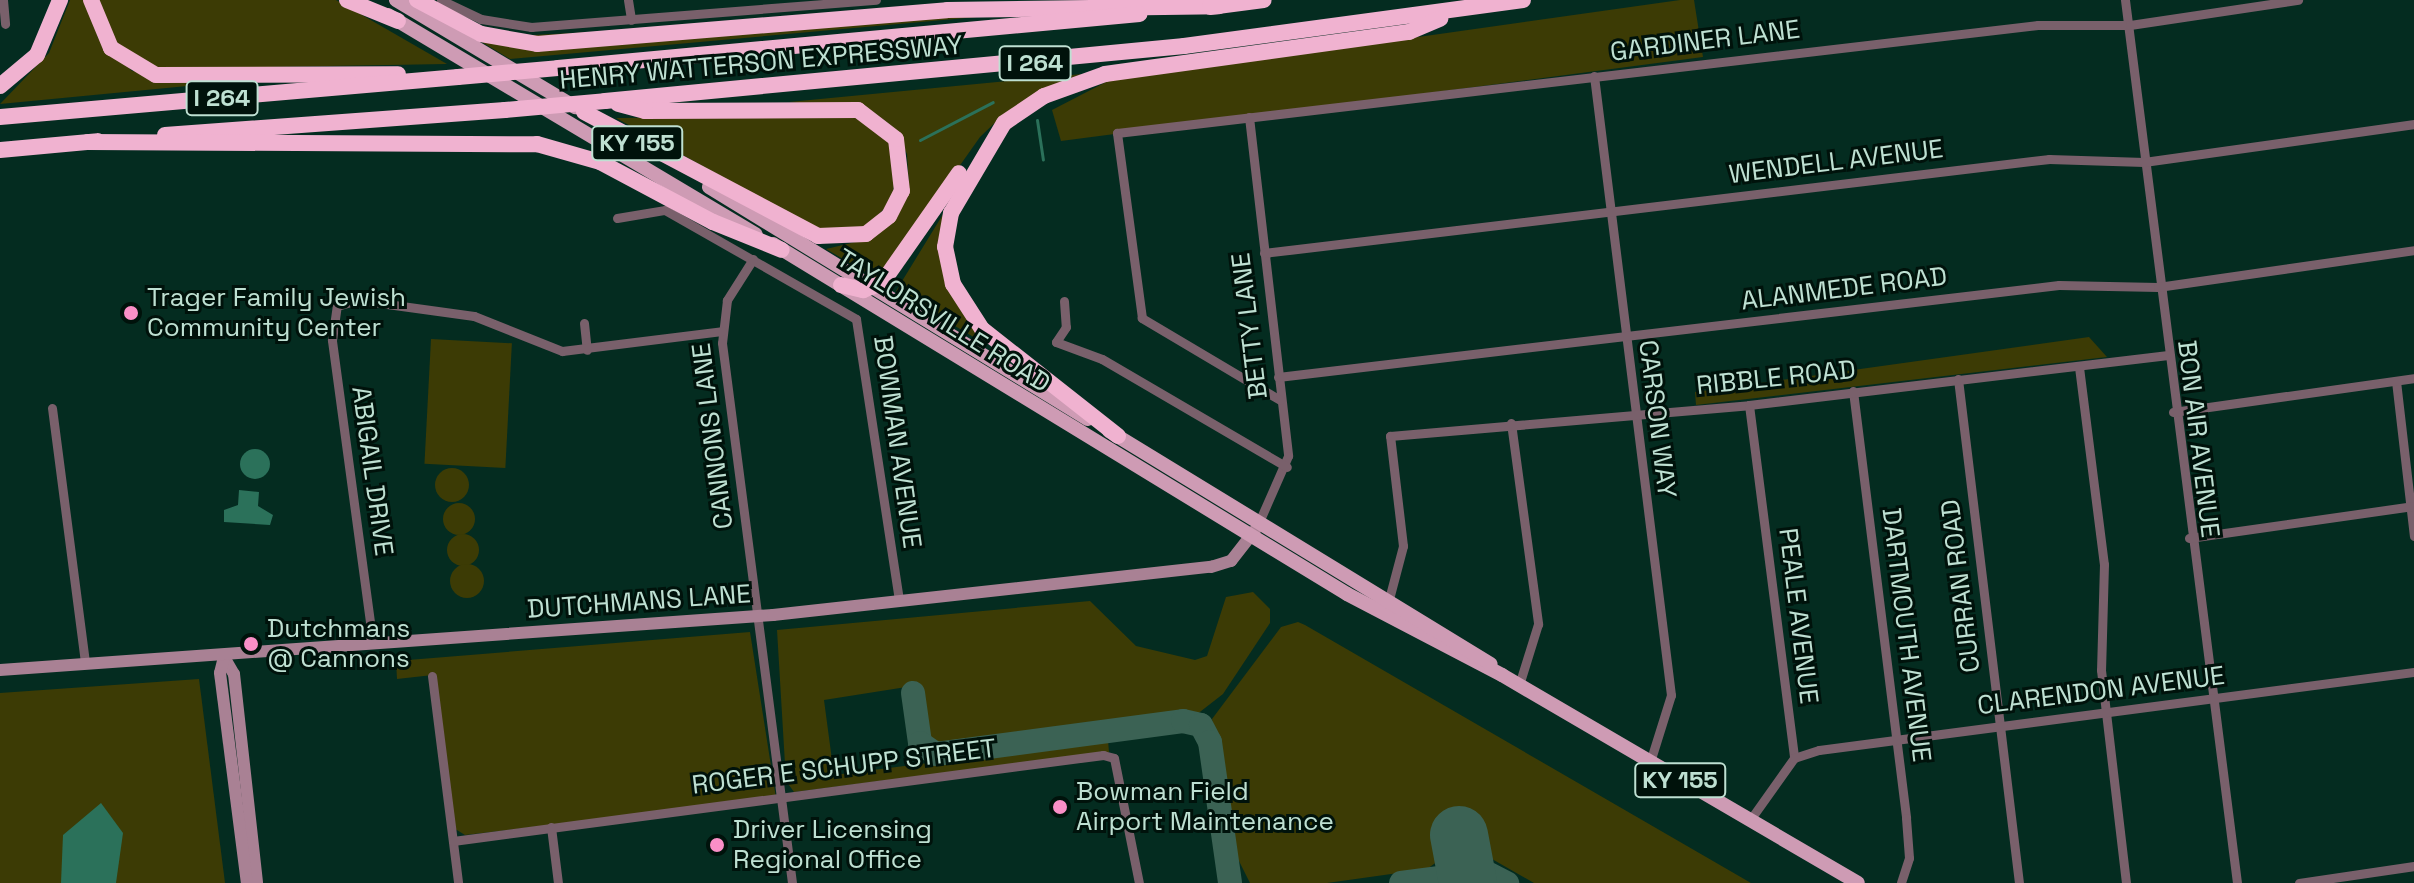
<!DOCTYPE html>
<style>
body{margin:0}
#map{position:relative;width:2414px;height:883px;overflow:hidden;background:#042c20;font-family:"Space Grotesk",sans-serif}
div>[style]{position:absolute}
.green>*{inset:0;background:#3c3b05;transform-origin:0 0}
.round{border-radius:50%}
.water>*{inset:0;background:#2b715a}
.stream>*{height:3px;margin:-1.5px;padding:0 1.5px;transform-origin:1.5px;border-radius:1.5px;background:#2b715a}
.taxiway>*{height:24px;margin:-12px;padding:0 12px;transform-origin:12px;border-radius:12px;background:#3b6254}
.runway>*{height:58px;margin:-29px;padding:0 29px;transform-origin:29px;border-radius:29px;background:#3b6254}
.street>*{height:9px;margin:-4.5px;padding:0 4.5px;transform-origin:4.5px;border-radius:4.5px;background:#79606b}
.secondary>*{height:12px;margin:-6px;padding:0 6px;transform-origin:6px;border-radius:6px;background:#a98194}
.primary>*{height:14px;margin:-7px;padding:0 7px;transform-origin:7px;border-radius:7px;background:#ce9bb4}
.highway>*{height:16px;margin:-8px;padding:0 8px;transform-origin:8px;border-radius:8px;background:#f0b2d0}
.highway-bridge>*{height:16px;margin:-8px;padding:0 8px;transform-origin:8px;border-radius:8px;background:#f0b2d0}
.dots>*{width:22px;height:22px;translate:-50% -50%;box-sizing:border-box;border:4px solid #00120b;border-radius:50%}
span{translate:-50% -50%;white-space:nowrap;text-align:center;line-height:1.15;-webkit-text-stroke:6px #00120b;paint-order:stroke}
.shield-label span{padding:2px 6px;background:#00120b;border:2px solid;border-radius:6px;-webkit-text-stroke-width:0}
.shield-label{font-size:24px;color:#bee0d2;font-weight:700}
.street-label{font-size:26px;color:#bee0d2}
.poi-label{font-size:26px;color:#bee0d2}
.left{translate:0 -50%;text-align:left}
</style>
<div id="map">
<div class="green">
<i style="clip-path:polygon(70px 0,86px 0,98px 38px,132px 71px,229px 82px,0 104px,49px 53px)"></i>
<i style="clip-path:polygon(97px 0,336px 0,447px 64px,157px 69px,118px 47px)"></i>
<i style="clip-path:polygon(1680px 0,1694px 0,1703px 57px,1061px 141px,1052px 110px,1108px 81px)"></i>
<i style="clip-path:polygon(937px 15px,988px 16px,510px 59px,475px 38px)"></i>
<i style="clip-path:polygon(1082px 74px,1003px 115px,980px 137px,879px 280px,826px 249px,864px 240px,909px 187px,907px 154px,893px 127px,872px 111px,789px 102px)"></i>
<i style="clip-path:polygon(856px 116px,886px 135px,897px 159px,892px 201px,866px 227px,822px 232px,616px 118px)"></i>
<i style="clip-path:polygon(945px 211px,953px 298px,987px 345px,896px 291px)"></i>
<i style="clip-path:polygon(2089px 337px,2107px 357px,1696px 405px,1695px 392px)"></i>
<i style="left:431px;top:339px;width:81px;height:125px;rotate:3deg"></i>
<i class="round" style="left:435px;top:468px;width:34px;height:34px"></i>
<i class="round" style="left:443px;top:503px;width:32px;height:32px"></i>
<i class="round" style="left:447px;top:534px;width:32px;height:32px"></i>
<i class="round" style="left:450px;top:564px;width:34px;height:34px"></i>
<i style="clip-path:polygon(1253px 592px,1270px 609px,1270px 623px,1223px 694px,1196px 715px,941px 746px,925px 735px,919px 685px,824px 700px,834px 775px,1108px 740px,1109px 752px,794px 792px,786px 781px,777px 630px,1090px 601px,1136px 646px,1195px 660px,1207px 656px,1226px 597px)"></i>
<i style="clip-path:polygon(1298px 622px,1305px 625px,1751px 883px,1534px 883px,1478px 851px,1472px 832px,1444px 838px,1445px 856px,1427px 869px,1327px 883px,1250px 883px,1237px 857px,1212px 719px,1281px 627px)"></i>
<i style="clip-path:polygon(750px 632px,776px 798px,465px 835px,452px 827px,433px 675px,397px 679px,396px 661px)"></i>
<i style="clip-path:polygon(199px 679px,225px 883px,0 883px,0 693px)"></i>
</div>
<div class="water">
<i class="round" style="left:240px;top:449px;width:30px;height:30px"></i>
<i style="clip-path:polygon(239px 490px,259px 492px,258px 506px,273px 515px,270px 525px,224px 522px,224px 510px,238px 505px)"></i>
<i style="clip-path:polygon(101px 803px,123px 833px,116px 883px,61px 883px,63px 835px)"></i>
</div>
<div class="stream">
<i style="left:1037px;top:120px;width:40px;rotate:81.5deg"></i>
<i style="left:920px;top:140px;width:82px;rotate:-27.5deg"></i>
</div>
<div class="taxiway">
<i style="left:913px;top:693px;width:50px;rotate:82deg"></i>
<i style="left:920px;top:743px;width:19px;rotate:35deg"></i>
<i style="left:936px;top:754px;width:249px;rotate:-7.6deg"></i>
<i style="left:1183px;top:721px;width:18px;rotate:13deg"></i>
<i style="left:1201px;top:725px;width:19px;rotate:62deg"></i>
<i style="left:1210px;top:742px;width:142px;rotate:81.9deg"></i>
<i style="left:1401px;top:883px;width:85px;rotate:-7.5deg"></i>
<i style="left:1485px;top:872px;width:25px;rotate:27deg"></i>
</div>
<div class="runway">
<i style="left:1459px;top:835px;width:49px;rotate:79.4deg"></i>
</div>
<div class="street">
<i style="left:3px;top:0;width:24px;rotate:85deg"></i>
<i style="left:441px;top:0;width:44px;rotate:25.4deg"></i>
<i style="left:481px;top:19px;width:51px;rotate:9.1deg"></i>
<i style="left:531px;top:27px;width:346px;rotate:-4.5deg"></i>
<i style="left:628px;top:0;width:20px;rotate:81deg"></i>
<i style="left:2125px;top:0;width:890px;rotate:82.77deg"></i>
<i style="left:1594px;top:76px;width:624px;rotate:82.91deg"></i>
<i style="left:1671px;top:695px;width:70px;rotate:107.4deg"></i>
<i style="left:1249px;top:117px;width:341px;rotate:83.4deg"></i>
<i style="left:1288px;top:456px;width:72px;rotate:113.7deg"></i>
<i style="left:617px;top:218px;width:49px;rotate:-9.5deg"></i>
<i style="left:665px;top:210px;width:220px;rotate:29.7deg"></i>
<i style="left:856px;top:319px;width:285px;rotate:81.3deg"></i>
<i style="left:1264px;top:253px;width:791px;rotate:-6.83deg"></i>
<i style="left:2049px;top:159px;width:95px;rotate:1.8deg"></i>
<i style="left:2144px;top:162px;width:273px;rotate:-8deg"></i>
<i style="left:753px;top:259px;width:49px;rotate:122.4deg"></i>
<i style="left:727px;top:300px;width:43px;rotate:96.6deg"></i>
<i style="left:722px;top:343px;width:545px;rotate:82.61deg"></i>
<i style="left:1064px;top:301px;width:26px;rotate:86deg"></i>
<i style="left:1066px;top:327px;width:18px;rotate:124deg"></i>
<i style="left:1056px;top:342px;width:49px;rotate:20.3deg"></i>
<i style="left:1102px;top:359px;width:214px;rotate:30.3deg"></i>
<i style="left:584px;top:323px;width:27px;rotate:84deg"></i>
<i style="left:2079px;top:367px;width:199px;rotate:82.8deg"></i>
<i style="left:2104px;top:564px;width:106px;rotate:91.6deg"></i>
<i style="left:2101px;top:670px;width:214px;rotate:83.3deg"></i>
<i style="left:1278px;top:377px;width:786px;rotate:-6.72deg"></i>
<i style="left:2059px;top:285px;width:99px;rotate:1.2deg"></i>
<i style="left:2158px;top:287px;width:259px;rotate:-8.2deg"></i>
<i style="left:1958px;top:379px;width:508px;rotate:83.1deg"></i>
<i style="left:2396px;top:381px;width:156px;rotate:83.4deg"></i>
<i style="left:1853px;top:391px;width:430px;rotate:82.9deg"></i>
<i style="left:1906px;top:818px;width:40px;rotate:85.7deg"></i>
<i style="left:1909px;top:858px;width:26px;rotate:108deg"></i>
<i style="left:1280px;top:400px;width:161px;rotate:-149.3deg"></i>
<i style="left:1142px;top:318px;width:187px;rotate:-97.7deg"></i>
<i style="left:1117px;top:133px;width:927px;rotate:-6.69deg"></i>
<i style="left:2038px;top:25px;width:92px"></i>
<i style="left:2130px;top:25px;width:170px;rotate:-8.5deg"></i>
<i style="left:1749px;top:405px;width:356px;rotate:82.7deg"></i>
<i style="left:52px;top:408px;width:257px;rotate:82.6deg"></i>
<i style="left:2173px;top:412px;width:243px;rotate:-8deg"></i>
<i style="left:1511px;top:423px;width:203px;rotate:82.3deg"></i>
<i style="left:1538px;top:624px;width:64px;rotate:107.3deg"></i>
<i style="left:2189px;top:538px;width:227px;rotate:-8.1deg"></i>
<i style="left:1389px;top:599px;width:55px;rotate:-75.2deg"></i>
<i style="left:1403px;top:546px;width:111px;rotate:-96.7deg"></i>
<i style="left:1390px;top:436px;width:360px;rotate:-4.9deg"></i>
<i style="left:1749px;top:405px;width:420px;rotate:-6.8deg"></i>
<i style="left:373px;top:644px;width:307px;rotate:-97.7deg"></i>
<i style="left:332px;top:340px;width:34px;rotate:-82deg"></i>
<i style="left:337px;top:306px;width:22px;rotate:-16deg"></i>
<i style="left:358px;top:300px;width:117px;rotate:7.9deg"></i>
<i style="left:474px;top:316px;width:95px;rotate:21.7deg"></i>
<i style="left:562px;top:351px;width:161px;rotate:-7.1deg"></i>
<i style="left:432px;top:676px;width:209px;rotate:82.8deg"></i>
<i style="left:1750px;top:820px;width:76px;rotate:-54.6deg"></i>
<i style="left:1794px;top:758px;width:26px;rotate:-18deg"></i>
<i style="left:1819px;top:750px;width:600px;rotate:-7.47deg"></i>
<i style="left:551px;top:827px;width:56px;rotate:82.9deg"></i>
<i style="left:453px;top:841px;width:656px;rotate:-7.54deg"></i>
<i style="left:1103px;top:755px;width:11px;rotate:15deg"></i>
<i style="left:1114px;top:758px;width:127px;rotate:78.7deg"></i>
<i style="left:2299px;top:883px;width:116px;rotate:-8.4deg"></i>
</div>
<div class="secondary">
<i style="left:224px;top:657px;width:20px;rotate:60deg"></i>
<i style="left:234px;top:674px;width:210px;rotate:83.7deg"></i>
<i style="left:224px;top:657px;width:16px;rotate:104deg"></i>
<i style="left:220px;top:673px;width:212px;rotate:82.7deg"></i>
<i style="left:0;top:670px;width:775px;rotate:-4.07deg"></i>
<i style="left:773px;top:615px;width:441px;rotate:-6.3deg"></i>
<i style="left:1211px;top:567px;width:21px;rotate:-17deg"></i>
<i style="left:1231px;top:561px;width:39px;rotate:-52deg"></i>
</div>
<div class="primary">
<i style="left:396px;top:0;width:209px;rotate:30.9deg"></i>
<i style="left:388px;top:15px;width:428px;rotate:30.8deg"></i>
<i style="left:709px;top:187px;width:444px;rotate:31.5deg"></i>
<i style="left:773px;top:244px;width:672px;rotate:31.37deg"></i>
<i style="left:1347px;top:594px;width:175px;rotate:27.6deg"></i>
<i style="left:1502px;top:675px;width:412px;rotate:30.3deg"></i>
<i style="left:1109px;top:431px;width:447px;rotate:31.4deg"></i>
</div>
<div class="highway">
<i style="left:91px;top:0;width:52px;rotate:67.4deg"></i>
<i style="left:111px;top:48px;width:52px;rotate:31deg"></i>
<i style="left:156px;top:75px;width:242px;rotate:-0.2deg"></i>
<i style="left:347px;top:0;width:55px;rotate:22.4deg"></i>
<i style="left:417px;top:0;width:72px;rotate:28deg"></i>
<i style="left:481px;top:34px;width:57px;rotate:10.1deg"></i>
<i style="left:537px;top:44px;width:411px;rotate:-4.7deg"></i>
<i style="left:947px;top:10px;width:272px;rotate:-0.8deg"></i>
<i style="left:1210px;top:7px;width:54px;rotate:-7.4deg"></i>
<i style="left:558px;top:68px;width:584px;rotate:-5.31deg"></i>
<i style="left:0;top:86px;width:48px;rotate:-40deg"></i>
<i style="left:37px;top:55px;width:60px;rotate:-67.3deg"></i>
<i style="left:605px;top:101px;width:582px;rotate:-5.43deg"></i>
<i style="left:1184px;top:46px;width:342px;rotate:-7.7deg"></i>
<i style="left:584px;top:112px;width:265px;rotate:27.9deg"></i>
<i style="left:818px;top:236px;width:48px;rotate:-2.4deg"></i>
<i style="left:866px;top:234px;width:29px;rotate:-38deg"></i>
<i style="left:889px;top:216px;width:28px;rotate:-63deg"></i>
<i style="left:902px;top:191px;width:52px;rotate:-96.6deg"></i>
<i style="left:896px;top:139px;width:48px;rotate:-142.7deg"></i>
<i style="left:858px;top:110px;width:213px;rotate:179.7deg"></i>
<i style="left:645px;top:111px;width:28px;rotate:-165deg"></i>
<i style="left:0;top:117px;width:460px;rotate:-5deg"></i>
<i style="left:165px;top:135px;width:341px;rotate:-4.2deg"></i>
<i style="left:88px;top:142px;width:449px;rotate:0.3deg"></i>
<i style="left:537px;top:144px;width:66px;rotate:15.9deg"></i>
<i style="left:600px;top:162px;width:128px;rotate:28deg"></i>
<i style="left:713px;top:222px;width:74px;rotate:22.1deg"></i>
<i style="left:0;top:150px;width:98px;rotate:-5.2deg"></i>
<i style="left:841px;top:285px;width:23px;rotate:13deg"></i>
<i style="left:863px;top:290px;width:20px;rotate:-20deg"></i>
<i style="left:882px;top:283px;width:134px;rotate:-55deg"></i>
<i style="left:1118px;top:436px;width:173px;rotate:-141.8deg"></i>
<i style="left:982px;top:329px;width:54px;rotate:-122.8deg"></i>
<i style="left:953px;top:284px;width:38px;rotate:-102deg"></i>
<i style="left:945px;top:247px;width:35px;rotate:-80deg"></i>
<i style="left:951px;top:213px;width:104px;rotate:-59.5deg"></i>
<i style="left:1004px;top:123px;width:48px;rotate:-34deg"></i>
<i style="left:1044px;top:96px;width:65px;rotate:-19.8deg"></i>
<i style="left:1105px;top:74px;width:307px;rotate:-7.9deg"></i>
<i style="left:1409px;top:32px;width:34px;rotate:-23deg"></i>
</div>
<div class="highway-bridge">
<i style="left:458px;top:77px;width:100px;rotate:-5.1deg"></i>
<i style="left:505px;top:110px;width:100px;rotate:-5.1deg"></i>
</div>
<div class="dots">
<i style="left:131px;top:313px;background:#fa8fc7"></i>
<i style="left:251px;top:644px;background:#fa8fc7"></i>
<i style="left:1060px;top:807px;background:#fa8fc7"></i>
<i style="left:717px;top:845px;background:#fa8fc7"></i>
</div>
<div class="shield-label">
<span style="left:1035px;top:63px">I 264</span>
<span style="left:222px;top:98px">I 264</span>
<span style="left:637px;top:143px">KY 155</span>
<span style="left:1680px;top:780px">KY 155</span>
</div>
<div class="street-label">
<span style="left:1705px;top:41px;rotate:-7deg">GARDINER LANE</span>
<span style="left:761px;top:63px;rotate:-5deg">HENRY WATTERSON EXPRESSWAY</span>
<span style="left:1836px;top:162px;rotate:-7deg">WENDELL AVENUE</span>
<span style="left:1844px;top:289px;rotate:-7deg">ALANMEDE ROAD</span>
<span style="left:943px;top:321px;rotate:32deg">TAYLORSVILLE ROAD</span>
<span style="left:1250px;top:326px;rotate:-97deg">BETTY LANE</span>
<span style="left:1776px;top:378px;rotate:-6deg">RIBBLE ROAD</span>
<span style="left:1657px;top:419px;rotate:83deg">CARSON WAY</span>
<span style="left:713px;top:436px;rotate:-97deg">CANNONS LANE</span>
<span style="left:2198px;top:439px;rotate:83deg">BON AIR AVENUE</span>
<span style="left:897px;top:442px;rotate:82deg">BOWMAN AVENUE</span>
<span style="left:372px;top:471px;rotate:82deg">ABIGAIL DRIVE</span>
<span style="left:1961px;top:586px;rotate:-97deg">CURRAN ROAD</span>
<span style="left:639px;top:602px;rotate:-4deg">DUTCHMANS LANE</span>
<span style="left:1798px;top:616px;rotate:83deg">PEALE AVENUE</span>
<span style="left:1906px;top:635px;rotate:83deg">DARTMOUTH AVENUE</span>
<span style="left:2101px;top:691px;rotate:-7deg">CLARENDON AVENUE</span>
<span style="left:844px;top:767px;rotate:-7deg">ROGER E SCHUPP STREET</span>
</div>
<div class="poi-label">
<span class="left" style="left:147px;top:313px">Trager Family Jewish<br>Community Center</span>
<span class="left" style="left:267px;top:644px">Dutchmans<br>@ Cannons</span>
<span class="left" style="left:1076px;top:807px">Bowman Field<br>Airport Maintenance</span>
<span class="left" style="left:733px;top:845px">Driver Licensing<br>Regional Office</span>
</div>
</div>
